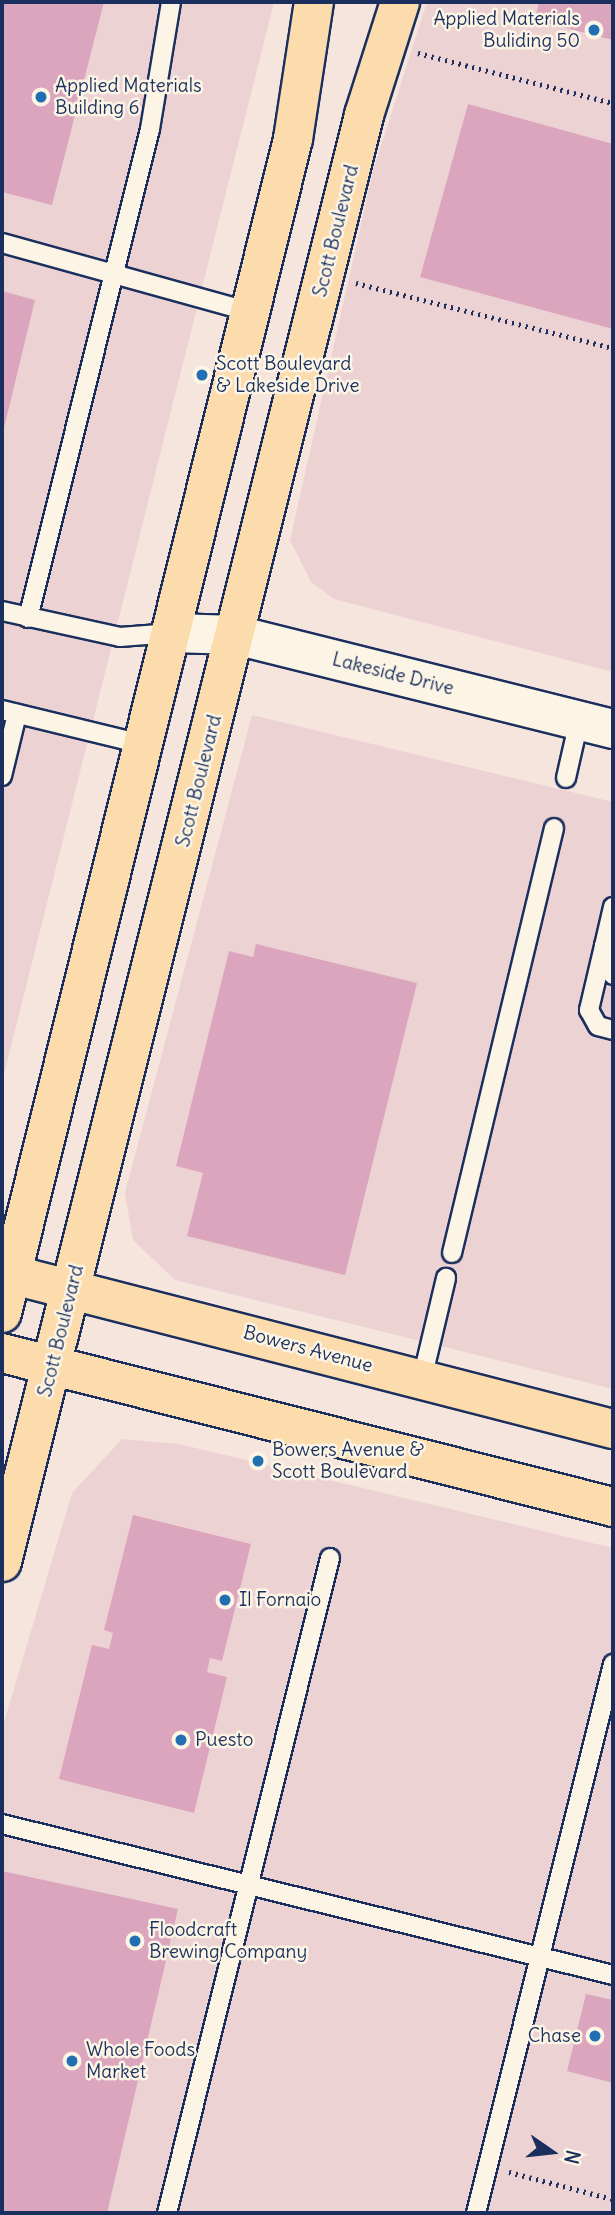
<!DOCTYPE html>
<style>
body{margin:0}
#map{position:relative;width:615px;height:2215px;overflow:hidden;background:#f5e5dd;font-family:Delius,sans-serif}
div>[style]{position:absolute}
.built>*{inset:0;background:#edd2d4}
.building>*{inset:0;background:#dba5be}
.path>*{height:4.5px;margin-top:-2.25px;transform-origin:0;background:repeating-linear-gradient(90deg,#1b2f5e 0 2px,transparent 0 7px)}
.roads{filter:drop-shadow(2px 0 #1b2f5e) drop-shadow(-2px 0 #1b2f5e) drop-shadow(0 2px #1b2f5e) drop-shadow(0 -2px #1b2f5e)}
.service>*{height:18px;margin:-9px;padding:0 9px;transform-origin:9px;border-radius:9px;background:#fcf5e5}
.tertiary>*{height:38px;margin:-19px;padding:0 19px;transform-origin:19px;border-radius:19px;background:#fcf5e5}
.primary>*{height:38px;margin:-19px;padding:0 19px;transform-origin:19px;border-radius:19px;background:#fcdcac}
.dots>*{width:19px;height:19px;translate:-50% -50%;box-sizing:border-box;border:4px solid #fcf5e5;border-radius:50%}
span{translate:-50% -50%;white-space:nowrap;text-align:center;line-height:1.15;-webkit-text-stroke:5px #fcf5e5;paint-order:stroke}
.poi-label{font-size:19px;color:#1b2f5e}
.right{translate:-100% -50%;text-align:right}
.left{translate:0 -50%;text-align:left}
.street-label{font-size:19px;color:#1b2f5e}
.frame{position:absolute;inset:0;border:4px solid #1b2f5e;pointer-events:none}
.north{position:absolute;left:517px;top:2117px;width:70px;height:70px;-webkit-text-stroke:5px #fcf5e5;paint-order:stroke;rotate:104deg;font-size:19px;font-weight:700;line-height:28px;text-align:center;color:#1b2f5e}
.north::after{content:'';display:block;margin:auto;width:24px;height:32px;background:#1b2f5e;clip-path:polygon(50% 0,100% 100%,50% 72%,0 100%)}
</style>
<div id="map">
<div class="built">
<i style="clip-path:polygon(2px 2px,274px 2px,2px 1082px)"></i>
<i style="clip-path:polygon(427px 2px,613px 2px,613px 672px,334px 599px,311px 582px,290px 540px,373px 171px)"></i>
<i style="clip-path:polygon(252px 715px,613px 802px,613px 1389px,175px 1280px,133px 1240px,125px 1193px)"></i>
<i style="clip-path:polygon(122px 1439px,179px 1444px,613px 1548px,613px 2213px,2px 2213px,2px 1729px,72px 1493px)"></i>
</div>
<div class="building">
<i style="clip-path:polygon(2px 2px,104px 2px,52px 205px,2px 192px)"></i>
<i style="clip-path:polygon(539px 2px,613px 2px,613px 40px,535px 20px)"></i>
<i style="clip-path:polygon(468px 104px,613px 144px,613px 329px,420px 277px)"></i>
<i style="clip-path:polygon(2px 291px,35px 300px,3px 432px,2px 432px)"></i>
<i style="clip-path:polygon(256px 944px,417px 983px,345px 1275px,187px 1236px,203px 1173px,176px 1166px,229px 951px,253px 957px)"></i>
<i style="clip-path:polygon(133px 1515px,251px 1544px,222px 1661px,210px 1658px,207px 1672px,227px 1677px,194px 1813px,59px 1779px,92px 1645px,109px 1649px,113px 1633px,104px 1630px)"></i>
<i style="clip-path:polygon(2px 1871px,178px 1909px,107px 2213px,2px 2213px)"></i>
<i style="clip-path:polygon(586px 1994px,613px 2000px,613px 2083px,567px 2071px)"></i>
</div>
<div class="path">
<i style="left:418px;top:53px;width:201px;rotate:14.4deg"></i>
<i style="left:356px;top:283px;width:265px;rotate:14.2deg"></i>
<i style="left:509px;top:2172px;width:107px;rotate:14.6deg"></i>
</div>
<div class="roads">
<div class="service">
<i style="left:2px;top:243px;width:257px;rotate:15.5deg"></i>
<i style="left:2px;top:611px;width:121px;rotate:12.4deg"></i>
<i style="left:120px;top:637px;width:52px;rotate:-4.4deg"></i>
<i style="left:28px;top:618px;width:504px;rotate:-75.99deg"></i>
<i style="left:150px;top:129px;width:129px;rotate:-80.6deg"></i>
<i style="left:2px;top:710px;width:144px;rotate:13.7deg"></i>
<i style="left:2px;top:776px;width:64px;rotate:-76.4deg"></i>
<i style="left:566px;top:778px;width:58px;rotate:-77.2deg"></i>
<i style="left:613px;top:907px;width:40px;rotate:103deg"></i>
<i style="left:604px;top:946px;width:30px;rotate:73deg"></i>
<i style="left:604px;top:946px;width:66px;rotate:103.2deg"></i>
<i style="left:589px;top:1010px;width:18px;rotate:61deg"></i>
<i style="left:598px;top:1026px;width:16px;rotate:15deg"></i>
<i style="left:452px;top:1253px;width:437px;rotate:-76.5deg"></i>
<i style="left:422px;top:1379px;width:104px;rotate:-76.6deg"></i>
<i style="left:2px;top:1824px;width:629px;rotate:13.88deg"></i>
<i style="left:167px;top:2213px;width:675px;rotate:-76.03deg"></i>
<i style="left:476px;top:2213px;width:566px;rotate:-75.99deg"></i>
</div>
<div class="tertiary">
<i style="left:172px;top:633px;width:64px;rotate:1.8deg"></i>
<i style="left:236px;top:635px;width:389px;rotate:14deg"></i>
</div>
<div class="primary">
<i style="left:2px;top:1272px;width:631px;rotate:14.41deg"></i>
<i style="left:2px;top:1313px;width:1210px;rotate:-76.08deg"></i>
<i style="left:293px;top:139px;width:139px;rotate:-81.3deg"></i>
<i style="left:2px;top:1353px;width:630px;rotate:14.15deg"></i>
<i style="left:2px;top:1562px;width:1492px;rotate:-75.95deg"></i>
<i style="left:364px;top:115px;width:119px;rotate:-72.3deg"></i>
</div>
</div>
<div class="dots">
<i style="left:594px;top:30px;background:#1f6fb2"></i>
<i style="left:41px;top:97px;background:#1f6fb2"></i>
<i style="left:202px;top:375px;background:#1f6fb2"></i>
<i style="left:258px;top:1461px;background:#1f6fb2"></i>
<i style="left:225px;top:1600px;background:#1f6fb2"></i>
<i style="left:181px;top:1740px;background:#1f6fb2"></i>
<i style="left:135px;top:1941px;background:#1f6fb2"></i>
<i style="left:595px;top:2036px;background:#1f6fb2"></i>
<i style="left:72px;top:2061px;background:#1f6fb2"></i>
</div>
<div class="poi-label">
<span class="right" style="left:580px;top:30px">Applied Materials<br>Buliding 50</span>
<span class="left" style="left:55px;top:97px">Applied Materials<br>Building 6</span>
<span class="left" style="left:216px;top:375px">Scott Boulevard<br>&amp; Lakeside Drive</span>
<span class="left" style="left:272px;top:1461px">Bowers Avenue &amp;<br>Scott Boulevard</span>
<span class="left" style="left:239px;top:1600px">Il Fornaio</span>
<span class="left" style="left:195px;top:1740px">Puesto</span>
<span class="left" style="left:149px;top:1941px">Floodcraft<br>Brewing Company</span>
<span class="right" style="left:581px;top:2036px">Chase</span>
<span class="left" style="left:86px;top:2061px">Whole Foods<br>Market</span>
</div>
<div class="street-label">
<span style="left:336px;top:231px;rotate:-76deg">Scott Boulevard</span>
<span style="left:393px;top:674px;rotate:14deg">Lakeside Drive</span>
<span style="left:199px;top:781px;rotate:-76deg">Scott Boulevard</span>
<span style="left:61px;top:1331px;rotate:-76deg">Scott Boulevard</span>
<span style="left:308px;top:1349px;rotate:15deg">Bowers Avenue</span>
</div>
<div class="frame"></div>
<div class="north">N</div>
</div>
